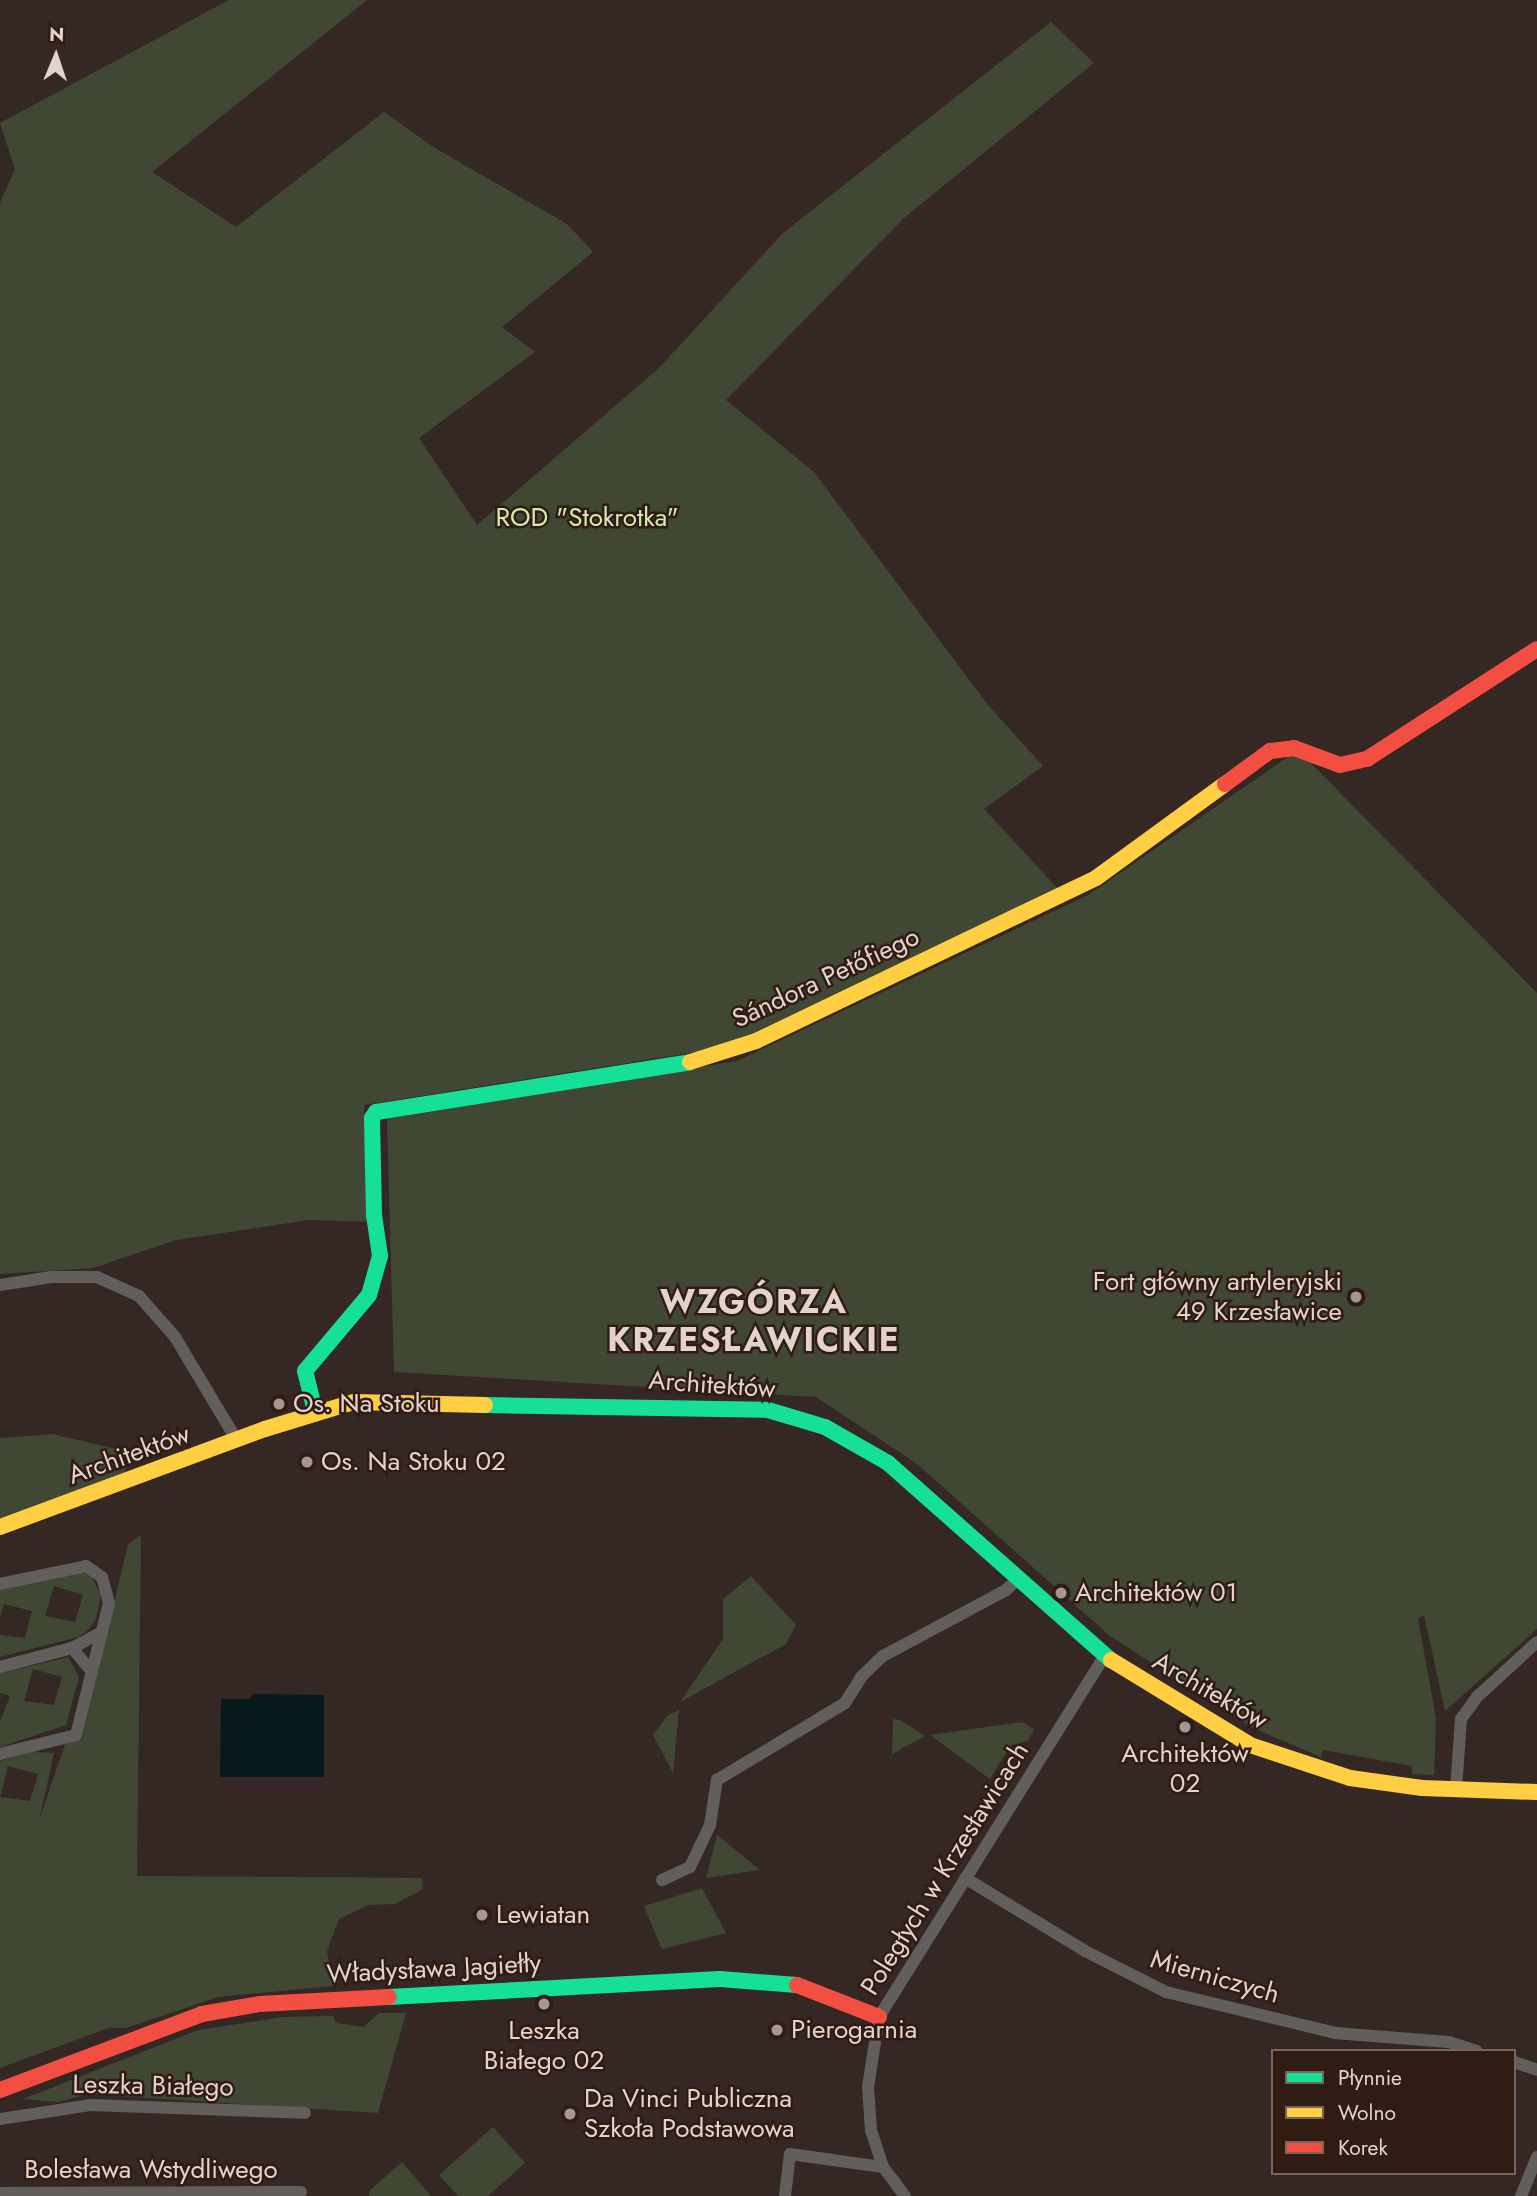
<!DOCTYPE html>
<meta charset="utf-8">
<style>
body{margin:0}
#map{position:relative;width:1537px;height:2196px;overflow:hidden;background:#352824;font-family:Jost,sans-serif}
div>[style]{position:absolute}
.green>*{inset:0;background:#404833}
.water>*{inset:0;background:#06191b}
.street>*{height:12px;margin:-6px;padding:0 6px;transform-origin:6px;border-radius:6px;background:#625e5b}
.fast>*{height:16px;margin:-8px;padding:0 8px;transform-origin:8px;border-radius:8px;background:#16e098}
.slow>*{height:16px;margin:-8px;padding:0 8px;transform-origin:8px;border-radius:8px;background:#ffcf43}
.jam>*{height:16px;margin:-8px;padding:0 8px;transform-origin:8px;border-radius:8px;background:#f24e42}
.dots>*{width:19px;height:19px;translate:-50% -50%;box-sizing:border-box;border:4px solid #311c14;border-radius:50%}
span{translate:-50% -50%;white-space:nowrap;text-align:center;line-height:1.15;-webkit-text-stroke:5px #311c14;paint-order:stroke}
.park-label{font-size:26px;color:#d1ebb1}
.street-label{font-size:26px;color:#e2d3cd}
.poi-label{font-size:26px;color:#e2d3cd}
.right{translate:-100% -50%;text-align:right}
.left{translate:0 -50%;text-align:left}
.district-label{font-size:33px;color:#e2d3cd;font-weight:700;letter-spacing:2px}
.legend{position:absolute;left:1271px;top:2049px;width:245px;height:126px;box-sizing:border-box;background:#311c14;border:2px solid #78655e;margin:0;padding:9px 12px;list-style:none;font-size:21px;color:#e2d3cd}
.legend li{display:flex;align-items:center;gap:14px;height:35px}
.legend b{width:35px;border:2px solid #78655e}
.north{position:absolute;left:21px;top:21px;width:70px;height:70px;-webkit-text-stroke:5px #311c14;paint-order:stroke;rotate:2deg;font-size:19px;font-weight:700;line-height:28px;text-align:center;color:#e2d3cd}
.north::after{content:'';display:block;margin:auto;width:24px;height:32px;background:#e2d3cd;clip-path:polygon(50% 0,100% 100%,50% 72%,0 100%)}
</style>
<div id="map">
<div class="green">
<i style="clip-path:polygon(229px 0,367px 0,152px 172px,236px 227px,384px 112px,435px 148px,567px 224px,593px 252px,502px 327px,535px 352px,419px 438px,477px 525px,659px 368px,783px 233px,1051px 22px,1094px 63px,904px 218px,726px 400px,814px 472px,988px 705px,1043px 766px,984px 809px,1059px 890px,721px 1048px,364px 1105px,371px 1222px,309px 1220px,176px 1240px,93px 1268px,0 1274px,0 203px,15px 169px,0 123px)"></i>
<i style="clip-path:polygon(1298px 750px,1537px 993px,1537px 1629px,1445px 1711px,1424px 1615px,1418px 1619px,1436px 1719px,1434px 1775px,1412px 1774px,1412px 1766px,1323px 1750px,1321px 1757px,1251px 1727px,1110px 1636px,916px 1463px,816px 1397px,394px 1372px,387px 1117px,737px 1061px,1088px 895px)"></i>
<i style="clip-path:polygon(52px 1434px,130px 1452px,125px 1473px,0 1518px,0 1438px)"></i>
<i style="clip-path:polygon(evenodd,141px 1535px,137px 1876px,422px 1878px,423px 1889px,395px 1904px,368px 1905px,339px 1919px,327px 1951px,333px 1986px,218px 1997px,126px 2028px,108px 2028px,0 2068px,0 1761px,31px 1752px,54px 1753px,39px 1821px,65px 1744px,82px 1739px,128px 1544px,141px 1535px,8px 1766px,38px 1774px,30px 1801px,0 1797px,8px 1766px)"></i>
<i style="clip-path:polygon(evenodd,80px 1571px,91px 1576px,101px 1595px,96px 1619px,88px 1630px,78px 1637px,0 1657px,0 1635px,25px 1638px,32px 1611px,4px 1604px,0 1617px,0 1590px,80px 1571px,54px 1586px,83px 1595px,75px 1622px,45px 1616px,54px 1586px)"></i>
<i style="clip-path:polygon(751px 1576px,796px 1625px,786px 1644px,680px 1702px,723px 1639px,723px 1599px)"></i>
<i style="clip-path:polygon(evenodd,68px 1657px,79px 1677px,66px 1725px,0 1747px,0 1722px,10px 1696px,0 1693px,0 1673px,68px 1657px,33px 1669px,62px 1677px,54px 1705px,24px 1701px,33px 1669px)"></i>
<i style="clip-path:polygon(679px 1710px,673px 1773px,653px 1735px,668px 1715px)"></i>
<i style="clip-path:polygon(893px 1719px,900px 1720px,925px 1736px,892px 1754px)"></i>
<i style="clip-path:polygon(1022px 1722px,1034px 1729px,1028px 1741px,1011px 1745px,990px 1779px,930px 1735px)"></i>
<i style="clip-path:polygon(717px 1835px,760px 1870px,706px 1878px)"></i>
<i style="clip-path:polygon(702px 1888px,726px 1933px,662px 1949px,644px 1906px)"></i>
<i style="clip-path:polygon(379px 2013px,406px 2013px,378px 2113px,89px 2094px,57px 2102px,23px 2099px,198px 2030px,283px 2017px,333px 2016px,336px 2023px,364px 2027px)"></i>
<i style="clip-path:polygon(493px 2127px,525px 2163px,488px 2196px,458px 2196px,439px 2175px)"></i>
<i style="clip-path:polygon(402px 2162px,431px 2196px,369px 2196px,370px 2190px)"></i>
</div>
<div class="water">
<i style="clip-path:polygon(252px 1694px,324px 1695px,324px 1777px,220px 1777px,221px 1699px,251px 1699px)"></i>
</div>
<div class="street">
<i style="left:0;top:1285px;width:52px;rotate:-8.9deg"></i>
<i style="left:51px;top:1277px;width:46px"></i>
<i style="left:97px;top:1277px;width:46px;rotate:24.3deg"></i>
<i style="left:139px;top:1296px;width:55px;rotate:48.7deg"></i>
<i style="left:175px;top:1337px;width:119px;rotate:59.1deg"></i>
<i style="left:0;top:1584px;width:88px;rotate:-11.8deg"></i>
<i style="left:86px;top:1566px;width:19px;rotate:35deg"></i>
<i style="left:102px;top:1577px;width:27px;rotate:75deg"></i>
<i style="left:109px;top:1603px;width:136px;rotate:104deg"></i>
<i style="left:76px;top:1735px;width:78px;rotate:166deg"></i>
<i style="left:72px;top:1648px;width:31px;rotate:50deg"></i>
<i style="left:0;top:1667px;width:74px;rotate:-14.8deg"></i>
<i style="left:72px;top:1648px;width:34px;rotate:-28deg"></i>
<i style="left:1456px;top:1790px;width:71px;rotate:-86deg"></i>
<i style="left:1461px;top:1719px;width:29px;rotate:-54deg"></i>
<i style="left:1478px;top:1696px;width:80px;rotate:-42.5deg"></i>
<i style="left:965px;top:1878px;width:140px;rotate:31.3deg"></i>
<i style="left:1085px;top:1951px;width:91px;rotate:26.8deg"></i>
<i style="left:1166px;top:1992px;width:174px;rotate:13.6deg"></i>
<i style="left:1335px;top:2033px;width:114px;rotate:4.5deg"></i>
<i style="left:1449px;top:2042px;width:29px;rotate:18deg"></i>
<i style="left:662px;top:1880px;width:31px;rotate:-25deg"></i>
<i style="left:690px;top:1867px;width:47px;rotate:-64.5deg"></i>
<i style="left:710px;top:1825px;width:46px;rotate:-81.2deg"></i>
<i style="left:717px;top:1780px;width:149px;rotate:-31deg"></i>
<i style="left:845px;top:1703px;width:31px;rotate:-58deg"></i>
<i style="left:861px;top:1677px;width:30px;rotate:-44deg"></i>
<i style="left:883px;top:1656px;width:140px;rotate:-28.2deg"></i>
<i style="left:1006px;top:1590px;width:16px;rotate:-43deg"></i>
<i style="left:1514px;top:2062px;width:24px;rotate:19deg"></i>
<i style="left:0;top:2119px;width:91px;rotate:-8.8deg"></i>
<i style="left:90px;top:2105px;width:215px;rotate:2.1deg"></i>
<i style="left:0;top:2193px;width:301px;rotate:-0.2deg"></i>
<i style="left:785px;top:2196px;width:42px;rotate:-83.2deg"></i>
<i style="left:790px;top:2154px;width:94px;rotate:8deg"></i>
<i style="left:905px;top:2196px;width:36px;rotate:-127deg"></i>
<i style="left:883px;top:2167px;width:39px;rotate:-108deg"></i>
<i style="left:871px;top:2130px;width:43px;rotate:-94deg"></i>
<i style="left:868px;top:2087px;width:71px;rotate:-81.1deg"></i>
<i style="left:879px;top:2017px;width:426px;rotate:-58deg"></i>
<i style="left:1521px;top:2196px;width:42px;rotate:-67.7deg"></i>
</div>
<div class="fast">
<i style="left:485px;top:1405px;width:283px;rotate:1deg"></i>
<i style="left:768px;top:1410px;width:59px;rotate:16.6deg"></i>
<i style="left:825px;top:1427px;width:73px;rotate:29.7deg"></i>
<i style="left:888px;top:1463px;width:298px;rotate:41.5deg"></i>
<i style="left:315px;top:1411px;width:41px;rotate:-104deg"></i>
<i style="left:305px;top:1371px;width:99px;rotate:-49.9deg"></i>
<i style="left:369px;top:1295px;width:41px;rotate:-74.2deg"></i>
<i style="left:380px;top:1256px;width:41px;rotate:-98.3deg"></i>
<i style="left:374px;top:1215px;width:97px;rotate:-91.2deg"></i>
<i style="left:372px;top:1118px;width:7px;rotate:-56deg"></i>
<i style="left:376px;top:1112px;width:318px;rotate:-9deg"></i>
<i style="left:389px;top:1997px;width:331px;rotate:-3.1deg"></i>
<i style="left:720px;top:1979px;width:77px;rotate:4.5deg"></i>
</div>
<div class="slow">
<i style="left:690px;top:1062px;width:69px;rotate:-17.7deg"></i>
<i style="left:756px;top:1041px;width:377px;rotate:-25.6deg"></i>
<i style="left:1096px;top:878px;width:160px;rotate:-36.1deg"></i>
<i style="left:0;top:1527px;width:283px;rotate:-20.3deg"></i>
<i style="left:265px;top:1429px;width:93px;rotate:-16.9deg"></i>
<i style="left:354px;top:1402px;width:131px;rotate:1.3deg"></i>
<i style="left:1111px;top:1660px;width:163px;rotate:31.4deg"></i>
<i style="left:1250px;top:1745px;width:105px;rotate:18.3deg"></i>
<i style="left:1350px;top:1778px;width:73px;rotate:7.9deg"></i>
<i style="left:1422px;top:1788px;width:115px;rotate:2deg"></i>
</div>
<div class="jam">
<i style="left:1225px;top:784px;width:56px;rotate:-36.3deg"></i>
<i style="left:1270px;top:751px;width:24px;rotate:-7deg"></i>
<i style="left:1294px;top:748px;width:49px;rotate:20.3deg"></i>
<i style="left:1340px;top:765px;width:28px;rotate:-13deg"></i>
<i style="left:1367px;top:759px;width:202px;rotate:-32.9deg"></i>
<i style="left:797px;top:1985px;width:88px;rotate:21.3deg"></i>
<i style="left:0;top:2090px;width:216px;rotate:-20.6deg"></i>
<i style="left:202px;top:2014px;width:59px;rotate:-9.8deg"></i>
<i style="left:260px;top:2004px;width:129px;rotate:-3.1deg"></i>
</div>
<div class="dots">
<i style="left:1356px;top:1297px;background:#a59792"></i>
<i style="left:279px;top:1404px;background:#a59792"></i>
<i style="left:307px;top:1462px;background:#a59792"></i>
<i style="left:1061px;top:1593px;background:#a59792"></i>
<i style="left:1185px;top:1727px;background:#a59792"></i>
<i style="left:482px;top:1915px;background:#a59792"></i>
<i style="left:544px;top:2004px;background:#a59792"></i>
<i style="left:777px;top:2030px;background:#a59792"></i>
<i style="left:570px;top:2114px;background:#a59792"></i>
</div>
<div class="park-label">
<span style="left:587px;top:518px">ROD "Stokrotka"</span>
</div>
<div class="street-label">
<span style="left:826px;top:978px;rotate:-25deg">Sándora Petőfiego</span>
<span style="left:712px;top:1385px;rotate:4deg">Architektów</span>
<span style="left:129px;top:1455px;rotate:-20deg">Architektów</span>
<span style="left:1210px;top:1691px;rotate:30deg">Architektów</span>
<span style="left:945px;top:1869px;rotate:-58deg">Poległych w Krzesławicach</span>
<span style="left:434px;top:1969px;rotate:-3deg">Władysława Jagiełły</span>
<span style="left:1215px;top:1977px;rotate:16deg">Mierniczych</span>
<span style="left:153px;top:2086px;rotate:1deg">Leszka Białego</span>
<span style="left:151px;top:2170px">Bolesława Wstydliwego</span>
</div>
<div class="poi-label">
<span class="right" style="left:1342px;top:1297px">Fort główny artyleryjski<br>49 Krzesławice</span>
<span class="left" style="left:293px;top:1404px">Os. Na Stoku</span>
<span class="left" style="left:321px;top:1462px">Os. Na Stoku 02</span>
<span class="left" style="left:1075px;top:1593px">Architektów 01</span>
<span style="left:1185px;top:1769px">Architektów<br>02</span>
<span class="left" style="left:496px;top:1915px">Lewiatan</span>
<span class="left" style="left:791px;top:2030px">Pierogarnia</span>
<span style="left:544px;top:2046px">Leszka<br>Białego 02</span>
<span class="left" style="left:584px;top:2114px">Da Vinci Publiczna<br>Szkoła Podstawowa</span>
</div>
<div class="district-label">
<span style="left:754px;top:1321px">WZGÓRZA<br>KRZESŁAWICKIE</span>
</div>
<ul class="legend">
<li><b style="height:9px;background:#16e098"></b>Płynnie</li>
<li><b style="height:9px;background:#ffcf43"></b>Wolno</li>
<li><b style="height:9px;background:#f24e42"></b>Korek</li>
</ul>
<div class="north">N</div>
</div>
